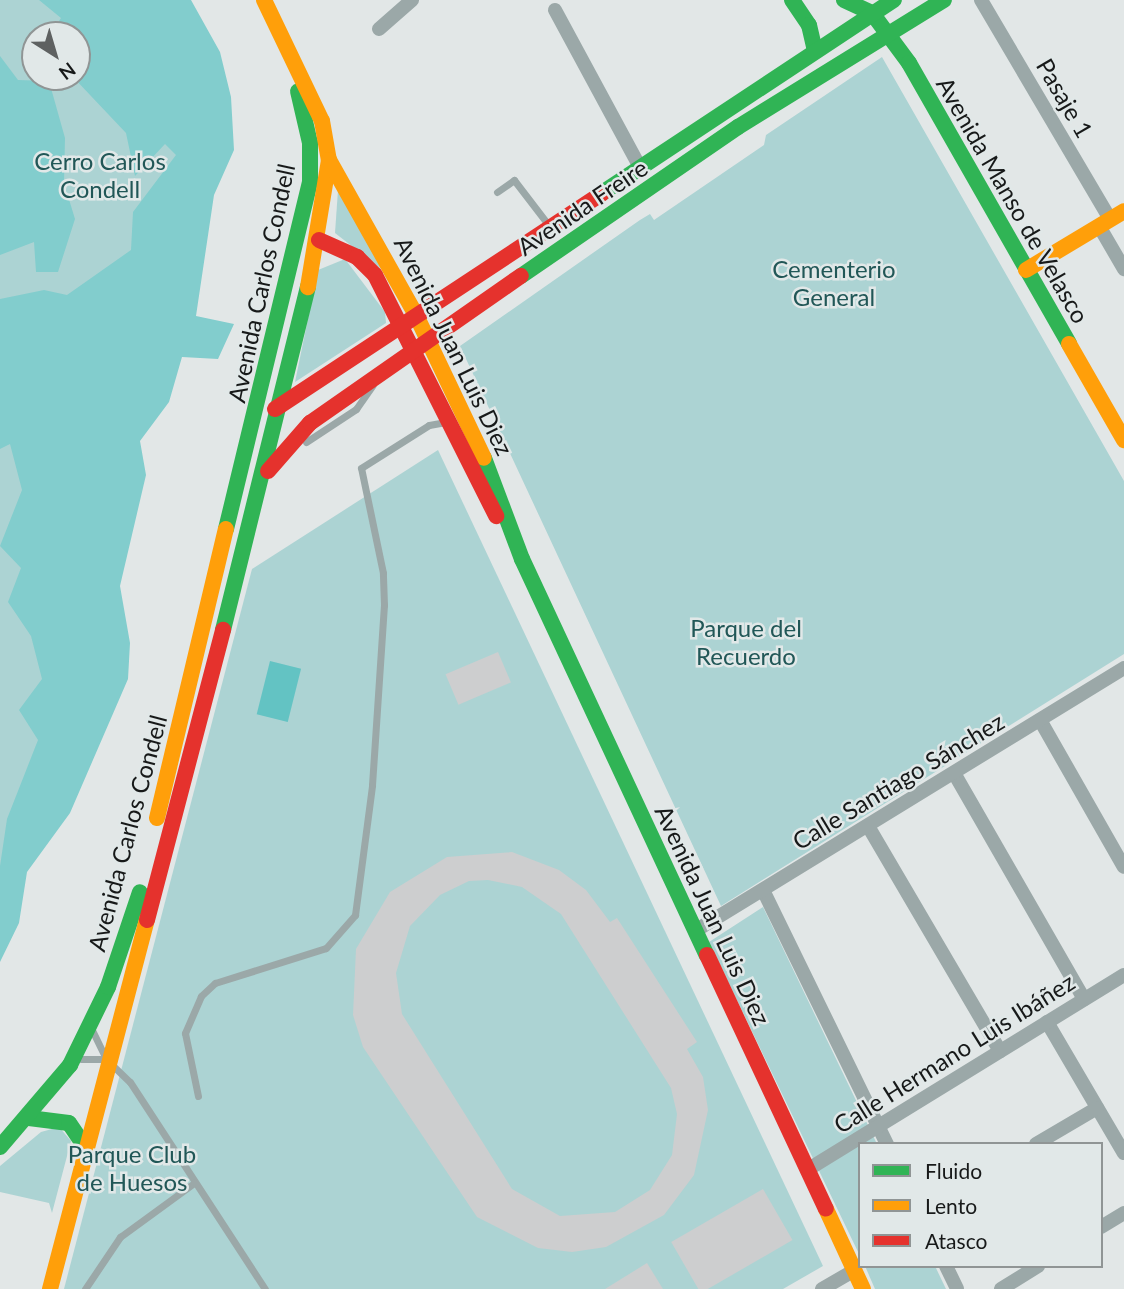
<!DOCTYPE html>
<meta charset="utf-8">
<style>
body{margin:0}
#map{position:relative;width:1124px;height:1289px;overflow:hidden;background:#e2e7e7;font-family:Lato,sans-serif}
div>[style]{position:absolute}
.green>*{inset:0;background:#acd3d3}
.forest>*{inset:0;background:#82cdcd}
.water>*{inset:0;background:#63c3c3;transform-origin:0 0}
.building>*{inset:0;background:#cdcecf;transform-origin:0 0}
.lane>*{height:7px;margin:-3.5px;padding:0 3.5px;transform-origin:3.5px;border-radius:3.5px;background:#9ba8a8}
.street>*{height:14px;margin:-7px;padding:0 7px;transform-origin:7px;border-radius:7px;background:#9ba8a8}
.fast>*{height:16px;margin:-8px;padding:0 8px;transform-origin:8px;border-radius:8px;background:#30b455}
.slow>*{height:16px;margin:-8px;padding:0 8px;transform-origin:8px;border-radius:8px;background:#ff9f0a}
.jam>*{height:16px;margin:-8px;padding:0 8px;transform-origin:8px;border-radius:8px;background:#e5322d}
span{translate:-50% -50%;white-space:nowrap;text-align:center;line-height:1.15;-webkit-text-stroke:5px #e1e8e8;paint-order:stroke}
.street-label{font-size:24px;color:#171919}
.park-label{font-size:24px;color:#215757}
.legend{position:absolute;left:858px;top:1142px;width:245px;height:126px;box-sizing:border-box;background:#e1e8e8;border:2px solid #909595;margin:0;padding:9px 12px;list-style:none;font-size:21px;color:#171919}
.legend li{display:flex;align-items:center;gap:14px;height:35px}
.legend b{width:35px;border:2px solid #909595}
.north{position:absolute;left:21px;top:21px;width:70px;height:70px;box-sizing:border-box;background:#e1e8e8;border:2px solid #909595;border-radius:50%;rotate:143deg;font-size:19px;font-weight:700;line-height:28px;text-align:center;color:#171919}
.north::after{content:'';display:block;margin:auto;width:24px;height:32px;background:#5e6161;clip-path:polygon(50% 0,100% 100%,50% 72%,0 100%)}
</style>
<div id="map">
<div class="green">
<i style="clip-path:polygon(evenodd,0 0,172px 0,218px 115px,0 941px,0 0,35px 35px,77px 35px,77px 77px,35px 77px,35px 35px)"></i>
<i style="clip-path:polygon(882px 57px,1124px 481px,1124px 654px,721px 906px,460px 346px,640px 220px,650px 214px,654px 220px,764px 145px,766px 135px)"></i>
<i style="clip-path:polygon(338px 190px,389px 275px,335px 233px)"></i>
<i style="clip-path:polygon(345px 259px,385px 312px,386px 323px,295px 382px,318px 270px)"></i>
<i style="clip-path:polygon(438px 450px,823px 1266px,783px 1289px,64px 1289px,252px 569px)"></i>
<i style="clip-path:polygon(763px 907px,877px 1144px,860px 1144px,860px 1256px,709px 942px)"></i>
<i style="clip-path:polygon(59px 1127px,71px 1141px,52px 1213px,49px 1203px,0 1192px,0 1166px,41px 1132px)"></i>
<i style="clip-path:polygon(865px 1266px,935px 1266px,946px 1289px,875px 1289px)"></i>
</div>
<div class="forest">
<i style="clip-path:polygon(39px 0,191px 0,220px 52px,231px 97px,234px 150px,214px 195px,196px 316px,234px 324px,218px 359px,182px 357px,169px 402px,140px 441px,146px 475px,120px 586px,130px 643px,128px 679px,70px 813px,27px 872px,19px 923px,0 962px,0 866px,7px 819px,38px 740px,19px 710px,42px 679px,31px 636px,8px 602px,21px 568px,0 546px,22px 490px,10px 444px,0 449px,0 299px,44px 290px,67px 295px,131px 250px,133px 212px,176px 155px,165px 144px,135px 176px,126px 133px,73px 77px,77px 35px,50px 35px,61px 18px)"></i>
<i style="clip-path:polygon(0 56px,18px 80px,49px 81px,65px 138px,64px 183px,75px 219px,58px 272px,36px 272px,34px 242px,0 255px)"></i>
</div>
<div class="water">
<i style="left:270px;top:661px;width:32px;height:55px;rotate:14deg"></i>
</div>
<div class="building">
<i style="left:498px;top:652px;width:33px;height:57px;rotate:67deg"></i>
<i style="clip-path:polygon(evenodd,512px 852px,559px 870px,586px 890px,610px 922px,617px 918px,697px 1042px,687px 1049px,703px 1077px,708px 1110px,694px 1175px,664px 1215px,606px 1247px,572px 1252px,538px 1248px,477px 1217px,363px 1047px,353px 1015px,356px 949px,390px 892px,447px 857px,512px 852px,488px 880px,522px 887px,561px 914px,671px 1088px,677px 1114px,672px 1155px,650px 1190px,615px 1212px,560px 1216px,512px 1189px,402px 1014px,396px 973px,410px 926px,440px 895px,469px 881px,488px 880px)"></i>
<i style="left:763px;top:1189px;width:59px;height:106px;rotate:60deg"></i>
<i style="clip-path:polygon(647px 1263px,663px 1289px,605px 1289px)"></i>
</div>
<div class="lane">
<i style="left:497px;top:192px;width:21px;rotate:-35deg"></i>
<i style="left:514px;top:180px;width:54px;rotate:52.5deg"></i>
<i style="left:306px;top:442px;width:60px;rotate:-33.4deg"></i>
<i style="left:356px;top:409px;width:29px;rotate:-55deg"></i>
<i style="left:92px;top:1030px;width:30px;rotate:64deg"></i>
<i style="left:81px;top:1059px;width:25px"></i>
<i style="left:106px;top:1059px;width:33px;rotate:44deg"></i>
<i style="left:130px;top:1082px;width:247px;rotate:56.9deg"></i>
<i style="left:198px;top:1096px;width:64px;rotate:-101.7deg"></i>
<i style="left:185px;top:1033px;width:40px;rotate:-66.6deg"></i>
<i style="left:201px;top:996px;width:19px;rotate:-43deg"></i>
<i style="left:215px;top:983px;width:116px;rotate:-17.5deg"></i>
<i style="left:326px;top:948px;width:44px;rotate:-48.7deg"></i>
<i style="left:355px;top:915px;width:131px;rotate:-82.5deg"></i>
<i style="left:372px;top:785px;width:180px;rotate:-86.2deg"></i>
<i style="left:384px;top:605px;width:32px;rotate:-92deg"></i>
<i style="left:383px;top:573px;width:107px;rotate:-101.8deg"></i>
<i style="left:361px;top:468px;width:80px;rotate:-32.3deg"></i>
<i style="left:429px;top:425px;width:17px;rotate:-10deg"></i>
<i style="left:85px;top:1289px;width:63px;rotate:-56.1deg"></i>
<i style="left:120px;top:1237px;width:92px;rotate:-36.1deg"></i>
</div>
<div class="street">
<i style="left:981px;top:0;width:254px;rotate:59.5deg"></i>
<i style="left:555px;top:10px;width:179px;rotate:61.6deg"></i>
<i style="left:379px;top:29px;width:44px;rotate:-41.3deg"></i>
<i style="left:1099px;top:226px;width:50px;rotate:59.8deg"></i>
<i style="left:1040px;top:720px;width:169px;rotate:60.3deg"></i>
<i style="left:954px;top:773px;width:261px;rotate:60.1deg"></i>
<i style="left:868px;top:826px;width:261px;rotate:59.6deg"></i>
<i style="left:763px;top:890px;width:283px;rotate:64deg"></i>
<i style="left:695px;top:931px;width:503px;rotate:-31.51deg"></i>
<i style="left:1047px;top:1022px;width:152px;rotate:59.6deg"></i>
<i style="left:1036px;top:1144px;width:71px;rotate:-30.5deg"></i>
<i style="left:807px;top:1170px;width:372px;rotate:-31.6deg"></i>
<i style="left:1101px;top:1227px;width:27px;rotate:-31deg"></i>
<i style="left:946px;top:1266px;width:25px;rotate:64deg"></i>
<i style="left:822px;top:1289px;width:38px;rotate:-30deg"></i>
<i style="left:1001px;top:1289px;width:44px;rotate:-31.9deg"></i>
</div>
<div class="fast">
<i style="left:792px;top:0;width:30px;rotate:56deg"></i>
<i style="left:809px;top:25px;width:27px;rotate:77deg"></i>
<i style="left:844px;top:0;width:31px;rotate:25deg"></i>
<i style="left:872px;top:13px;width:62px;rotate:53.5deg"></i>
<i style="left:909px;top:63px;width:323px;rotate:60.3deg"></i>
<i style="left:602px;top:193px;width:350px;rotate:-33.5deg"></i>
<i style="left:521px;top:276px;width:263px;rotate:-34.5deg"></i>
<i style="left:738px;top:127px;width:242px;rotate:-31.7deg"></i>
<i style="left:484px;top:458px;width:108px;rotate:69.4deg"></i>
<i style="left:522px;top:559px;width:437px;rotate:65deg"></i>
<i style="left:226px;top:529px;width:357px;rotate:-76.4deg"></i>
<i style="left:310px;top:182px;width:39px;rotate:-90deg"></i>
<i style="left:310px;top:143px;width:53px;rotate:-103deg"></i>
<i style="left:223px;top:630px;width:353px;rotate:-76.1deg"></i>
<i style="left:29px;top:1118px;width:40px;rotate:7.1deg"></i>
<i style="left:69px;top:1123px;width:32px;rotate:56deg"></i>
<i style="left:0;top:1147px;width:108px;rotate:-49.5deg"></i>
<i style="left:70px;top:1065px;width:87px;rotate:-64deg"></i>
<i style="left:108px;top:987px;width:100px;rotate:-71.4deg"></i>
</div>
<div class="slow">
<i style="left:264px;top:0;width:134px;rotate:64.4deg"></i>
<i style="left:322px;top:121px;width:40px;rotate:80deg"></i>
<i style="left:329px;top:160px;width:129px;rotate:99.4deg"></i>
<i style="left:329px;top:160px;width:178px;rotate:60.7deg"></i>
<i style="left:416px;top:315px;width:158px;rotate:64.6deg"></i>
<i style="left:1026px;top:270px;width:114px;rotate:-31deg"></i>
<i style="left:1069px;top:344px;width:111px;rotate:60.2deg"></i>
<i style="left:157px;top:818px;width:297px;rotate:-76.6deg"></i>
<i style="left:826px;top:1209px;width:88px;rotate:65.2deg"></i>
<i style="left:50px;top:1289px;width:382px;rotate:-75.3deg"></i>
</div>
<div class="jam">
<i style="left:319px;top:240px;width:42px;rotate:24.1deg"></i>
<i style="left:357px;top:257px;width:25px;rotate:45deg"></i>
<i style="left:375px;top:275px;width:270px;rotate:63.3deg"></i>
<i style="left:275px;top:409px;width:392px;rotate:-33.4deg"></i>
<i style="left:268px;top:471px;width:64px;rotate:-48.8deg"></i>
<i style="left:310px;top:423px;width:257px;rotate:-34.9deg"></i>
<i style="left:147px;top:920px;width:300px;rotate:-75.3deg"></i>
<i style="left:707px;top:955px;width:280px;rotate:64.9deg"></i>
</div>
<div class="street-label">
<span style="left:1065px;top:98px;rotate:60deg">Pasaje 1</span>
<span style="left:1013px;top:200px;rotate:60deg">Avenida Manso de Velasco</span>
<span style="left:582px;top:207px;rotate:-34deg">Avenida Freire</span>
<span style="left:261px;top:283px;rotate:-78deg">Avenida Carlos Condell</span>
<span style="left:454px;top:346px;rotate:64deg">Avenida Juan Luis Diez</span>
<span style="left:898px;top:781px;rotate:-31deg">Calle Santiago Sánchez</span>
<span style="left:127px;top:833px;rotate:-75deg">Avenida Carlos Condell</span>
<span style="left:713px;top:915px;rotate:65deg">Avenida Juan Luis Diez</span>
<span style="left:954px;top:1053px;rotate:-32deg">Calle Hermano Luis Ibáñez</span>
</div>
<div class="park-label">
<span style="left:100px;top:175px">Cerro Carlos<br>Condell</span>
<span style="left:834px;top:283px">Cementerio<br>General</span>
<span style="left:746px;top:642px">Parque del<br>Recuerdo</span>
<span style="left:132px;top:1168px">Parque Club<br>de Huesos</span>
</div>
<ul class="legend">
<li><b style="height:9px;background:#30b455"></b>Fluido</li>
<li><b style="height:9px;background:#ff9f0a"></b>Lento</li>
<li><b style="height:9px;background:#e5322d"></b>Atasco</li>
</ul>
<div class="north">N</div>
</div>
